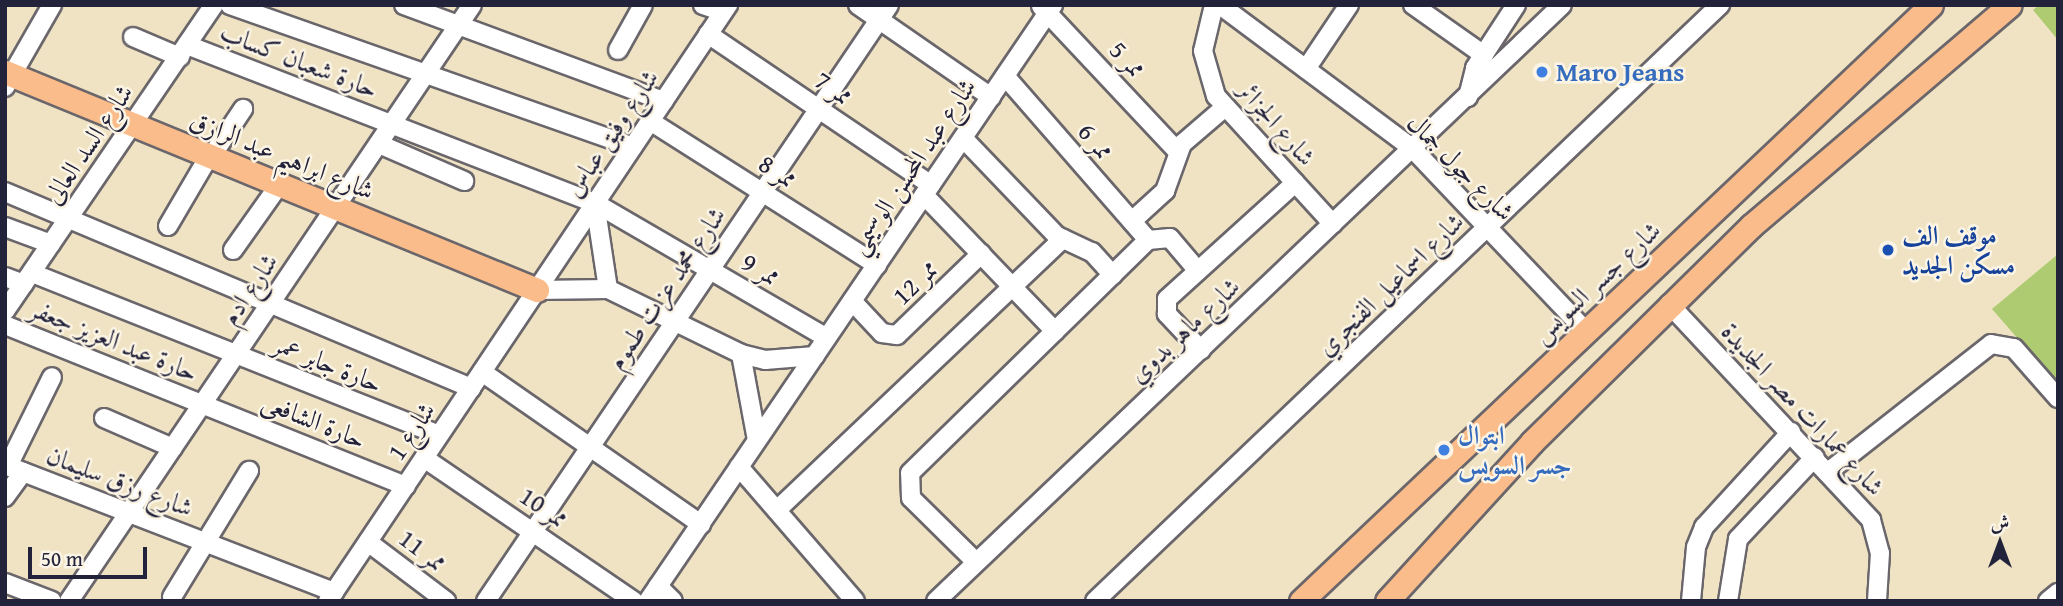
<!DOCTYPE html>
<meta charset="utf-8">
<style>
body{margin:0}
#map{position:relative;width:2063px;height:606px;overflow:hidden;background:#efe3c4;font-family:"Gentium Book Plus",Amiri,serif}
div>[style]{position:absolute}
.green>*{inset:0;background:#aecb71}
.roads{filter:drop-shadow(2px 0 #6a666b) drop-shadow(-2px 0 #6a666b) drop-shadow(0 2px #6a666b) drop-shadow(0 -2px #6a666b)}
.minor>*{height:18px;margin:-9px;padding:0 9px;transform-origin:9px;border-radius:9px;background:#fff}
.major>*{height:23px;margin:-11.5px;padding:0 11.5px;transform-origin:11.5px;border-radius:11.5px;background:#f9bc8a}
.dots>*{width:19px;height:19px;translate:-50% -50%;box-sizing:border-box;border:4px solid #fcf5e5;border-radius:50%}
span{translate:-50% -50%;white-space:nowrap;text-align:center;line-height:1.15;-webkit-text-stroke:5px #fcf5e5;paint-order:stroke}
.street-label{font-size:26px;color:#22223b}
.shop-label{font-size:26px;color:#366cbe;font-weight:700}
.left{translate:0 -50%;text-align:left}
.transit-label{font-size:26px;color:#164399;font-weight:700}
.frame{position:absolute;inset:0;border:7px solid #22223b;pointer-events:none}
.north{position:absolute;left:1965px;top:508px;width:70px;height:70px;-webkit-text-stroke:5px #fcf5e5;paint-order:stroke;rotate:0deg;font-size:19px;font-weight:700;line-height:28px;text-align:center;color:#22223b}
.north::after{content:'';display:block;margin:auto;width:24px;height:32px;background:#22223b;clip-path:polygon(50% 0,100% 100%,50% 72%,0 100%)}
.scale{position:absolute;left:28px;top:547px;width:119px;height:32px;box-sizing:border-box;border:4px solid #22223b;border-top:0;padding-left:9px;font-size:21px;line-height:24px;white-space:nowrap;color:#22223b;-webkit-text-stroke:5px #fcf5e5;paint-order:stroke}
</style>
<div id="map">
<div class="green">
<i style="clip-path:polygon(2039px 5px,2058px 5px,2058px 40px,2033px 10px)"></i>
<i style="clip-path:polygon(2058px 254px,2058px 385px,1992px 309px)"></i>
</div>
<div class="roads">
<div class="minor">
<i style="left:230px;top:5px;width:427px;rotate:19.4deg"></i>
<i style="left:404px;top:5px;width:277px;rotate:20.3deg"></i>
<i style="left:703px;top:5px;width:21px;rotate:19deg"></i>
<i style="left:858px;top:5px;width:162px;rotate:34.7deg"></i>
<i style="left:1214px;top:5px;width:47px;rotate:103.4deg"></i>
<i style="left:1203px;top:51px;width:47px;rotate:73.9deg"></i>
<i style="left:1216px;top:96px;width:173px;rotate:47.6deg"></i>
<i style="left:1220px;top:5px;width:241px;rotate:36.7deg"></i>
<i style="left:1413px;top:149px;width:250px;rotate:46.5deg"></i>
<i style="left:1413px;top:5px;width:87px;rotate:35.2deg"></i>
<i style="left:1041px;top:6px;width:199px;rotate:46.8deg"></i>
<i style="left:708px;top:34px;width:269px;rotate:34.1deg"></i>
<i style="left:133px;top:37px;width:51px;rotate:23.1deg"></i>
<i style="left:187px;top:45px;width:438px;rotate:21.2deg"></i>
<i style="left:595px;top:203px;width:268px;rotate:30.2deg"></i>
<i style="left:618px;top:50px;width:51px;rotate:-60.9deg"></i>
<i style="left:1306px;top:69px;width:77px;rotate:-56.1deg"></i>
<i style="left:1005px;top:76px;width:218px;rotate:48.9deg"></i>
<i style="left:5px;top:87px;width:95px;rotate:-60.2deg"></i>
<i style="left:1468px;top:97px;width:30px;rotate:-76deg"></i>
<i style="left:1475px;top:68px;width:75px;rotate:-56.9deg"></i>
<i style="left:650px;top:121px;width:269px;rotate:32.4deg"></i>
<i style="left:963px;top:138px;width:136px;rotate:46.2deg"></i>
<i style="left:1057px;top:236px;width:38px;rotate:25deg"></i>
<i style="left:1092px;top:252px;width:31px;rotate:48deg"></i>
<i style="left:379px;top:144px;width:93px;rotate:23.5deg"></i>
<i style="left:211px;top:157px;width:58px;rotate:-56.3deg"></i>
<i style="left:5px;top:192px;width:506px;rotate:22.81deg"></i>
<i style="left:924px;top:195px;width:189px;rotate:46.1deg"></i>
<i style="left:595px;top:203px;width:87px;rotate:81.4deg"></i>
<i style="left:1132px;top:221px;width:45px;rotate:-42.3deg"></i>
<i style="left:1165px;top:191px;width:50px;rotate:-70.1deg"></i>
<i style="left:1182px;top:144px;width:55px;rotate:-40.6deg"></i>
<i style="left:168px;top:226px;width:81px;rotate:-59.6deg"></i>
<i style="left:5px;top:227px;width:49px;rotate:20.3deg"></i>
<i style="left:233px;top:250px;width:80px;rotate:-54.7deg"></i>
<i style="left:32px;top:273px;width:438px;rotate:21.7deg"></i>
<i style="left:5px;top:277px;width:20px;rotate:20deg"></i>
<i style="left:537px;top:290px;width:71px;rotate:-0.8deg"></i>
<i style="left:608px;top:289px;width:148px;rotate:26deg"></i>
<i style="left:741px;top:354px;width:25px;rotate:14deg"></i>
<i style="left:765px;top:360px;width:50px;rotate:-4.6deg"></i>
<i style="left:852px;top:301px;width:44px;rotate:46.8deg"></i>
<i style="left:882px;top:333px;width:15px;rotate:8deg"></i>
<i style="left:897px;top:335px;width:117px;rotate:-44deg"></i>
<i style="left:1669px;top:304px;width:296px;rotate:46.9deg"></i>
<i style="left:1871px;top:520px;width:34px;rotate:75deg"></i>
<i style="left:1880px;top:553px;width:48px;rotate:93.6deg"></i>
<i style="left:5px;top:311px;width:371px;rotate:-55.7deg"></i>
<i style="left:5px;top:325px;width:432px;rotate:21.9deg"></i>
<i style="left:1201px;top:350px;width:50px;rotate:-133.4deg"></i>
<i style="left:1167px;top:314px;width:15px;rotate:-90deg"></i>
<i style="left:1167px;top:299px;width:173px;rotate:-42.2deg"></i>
<i style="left:741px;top:354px;width:87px;rotate:79.5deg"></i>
<i style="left:482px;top:372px;width:267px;rotate:34.8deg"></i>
<i style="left:104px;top:418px;width:75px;rotate:23.5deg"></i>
<i style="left:424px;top:458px;width:254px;rotate:34.3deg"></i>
<i style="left:5px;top:465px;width:353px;rotate:21.1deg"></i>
<i style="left:8px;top:466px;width:99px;rotate:-63.7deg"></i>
<i style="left:739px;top:467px;width:177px;rotate:49.1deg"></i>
<i style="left:1828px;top:472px;width:207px;rotate:-38.1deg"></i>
<i style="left:1991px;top:344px;width:23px;rotate:10deg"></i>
<i style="left:2014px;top:348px;width:67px;rotate:48.7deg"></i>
<i style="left:5px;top:497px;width:31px;rotate:-54deg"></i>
<i style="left:777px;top:510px;width:394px;rotate:-43.5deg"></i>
<i style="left:368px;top:542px;width:98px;rotate:37.1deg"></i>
<i style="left:976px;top:562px;width:91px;rotate:-135.4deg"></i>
<i style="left:911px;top:498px;width:25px;rotate:-92deg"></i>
<i style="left:910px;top:473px;width:333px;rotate:-44.4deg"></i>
<i style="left:1148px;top:240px;width:22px;rotate:-5deg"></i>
<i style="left:1170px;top:238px;width:43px;rotate:49.7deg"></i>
<i style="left:5px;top:583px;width:50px;rotate:21deg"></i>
<i style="left:658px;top:586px;width:21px;rotate:45deg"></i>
<i style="left:172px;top:597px;width:148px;rotate:-58.6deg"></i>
<i style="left:69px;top:601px;width:719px;rotate:-55.93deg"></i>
<i style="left:328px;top:601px;width:718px;rotate:-56.13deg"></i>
<i style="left:486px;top:601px;width:719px;rotate:-55.93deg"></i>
<i style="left:648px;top:601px;width:721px;rotate:-55.8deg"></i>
<i style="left:936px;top:601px;width:864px;rotate:-43.59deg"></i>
<i style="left:1095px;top:601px;width:864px;rotate:-43.64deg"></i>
<i style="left:1691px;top:601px;width:54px;rotate:-84.7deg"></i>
<i style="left:1696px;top:547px;width:22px;rotate:-68deg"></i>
<i style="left:1704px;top:527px;width:129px;rotate:-47.5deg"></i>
<i style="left:1728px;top:601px;width:63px;rotate:-80.8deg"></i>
<i style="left:1738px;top:539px;width:112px;rotate:-46.8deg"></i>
<i style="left:2048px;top:601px;width:13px;rotate:-39deg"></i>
</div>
<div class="major">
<i style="left:5px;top:72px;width:575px;rotate:22.28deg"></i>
<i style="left:1301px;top:601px;width:867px;rotate:-43.41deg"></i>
<i style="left:1387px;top:601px;width:215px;rotate:-47.6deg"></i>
<i style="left:1532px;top:442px;width:308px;rotate:-44.6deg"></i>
<i style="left:1751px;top:226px;width:340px;rotate:-40.5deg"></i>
</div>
</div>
<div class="dots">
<i style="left:1542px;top:72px;background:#3f7fe0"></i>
<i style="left:1888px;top:250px;background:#1a4fb4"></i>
<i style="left:1444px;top:450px;background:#3f7fe0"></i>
</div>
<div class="street-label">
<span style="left:1128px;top:59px;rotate:47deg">ممر 5</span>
<span style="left:299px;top:60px;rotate:21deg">حارة شعبان كساب</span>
<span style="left:834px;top:88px;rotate:34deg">ممر 7</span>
<span style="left:1277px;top:123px;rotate:49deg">شارع الجزائر</span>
<span style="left:611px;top:133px;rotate:-56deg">شارع وفيق عباس</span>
<span style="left:1096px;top:141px;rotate:49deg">ممر 6</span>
<span style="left:88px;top:144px;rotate:-56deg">شارع السد العالى</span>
<span style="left:282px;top:155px;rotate:22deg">شارع ابراهيم عبد الرازق</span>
<span style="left:912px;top:166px;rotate:-56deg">شارع عبد المحسن الوسيمي</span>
<span style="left:1461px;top:167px;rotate:45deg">شارع جول جمال</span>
<span style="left:778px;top:171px;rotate:32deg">ممر 8</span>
<span style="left:761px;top:269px;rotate:30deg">ممر 9</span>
<span style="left:915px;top:282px;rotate:-44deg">ممر 12</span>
<span style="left:1596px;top:282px;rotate:-43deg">شارع جسر السويس</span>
<span style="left:1390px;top:284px;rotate:-44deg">شارع اسماعيل الفنجري</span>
<span style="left:666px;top:288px;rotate:-56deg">شارع محمد عزت طموم</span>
<span style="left:249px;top:289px;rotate:-56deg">شارع ادم</span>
<span style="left:1184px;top:330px;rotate:-43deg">شارع ماهر بدوي</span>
<span style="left:114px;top:340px;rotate:22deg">حارة عبد العزيز جعفر</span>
<span style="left:328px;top:363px;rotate:22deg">حارة جابر عمر</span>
<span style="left:1803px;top:409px;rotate:47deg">شارع عمارات مصر الجديدة</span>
<span style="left:314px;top:420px;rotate:22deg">حارة الشافعى</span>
<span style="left:411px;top:431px;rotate:-56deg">شارع 1</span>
<span style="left:120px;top:481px;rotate:21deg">شارع رزق سليمان</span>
<span style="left:544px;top:507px;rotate:34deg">ممر 10</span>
<span style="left:423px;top:550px;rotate:37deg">ممر 11</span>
</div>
<div class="shop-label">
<span class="left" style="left:1556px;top:72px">Maro Jeans</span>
<span class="left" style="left:1458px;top:450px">ابتوال<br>جسر السويس</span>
</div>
<div class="transit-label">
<span class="left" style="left:1902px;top:250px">موقف الف<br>مسكن الجديد</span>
</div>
<div class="frame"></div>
<div class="north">ش</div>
<div class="scale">50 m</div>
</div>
